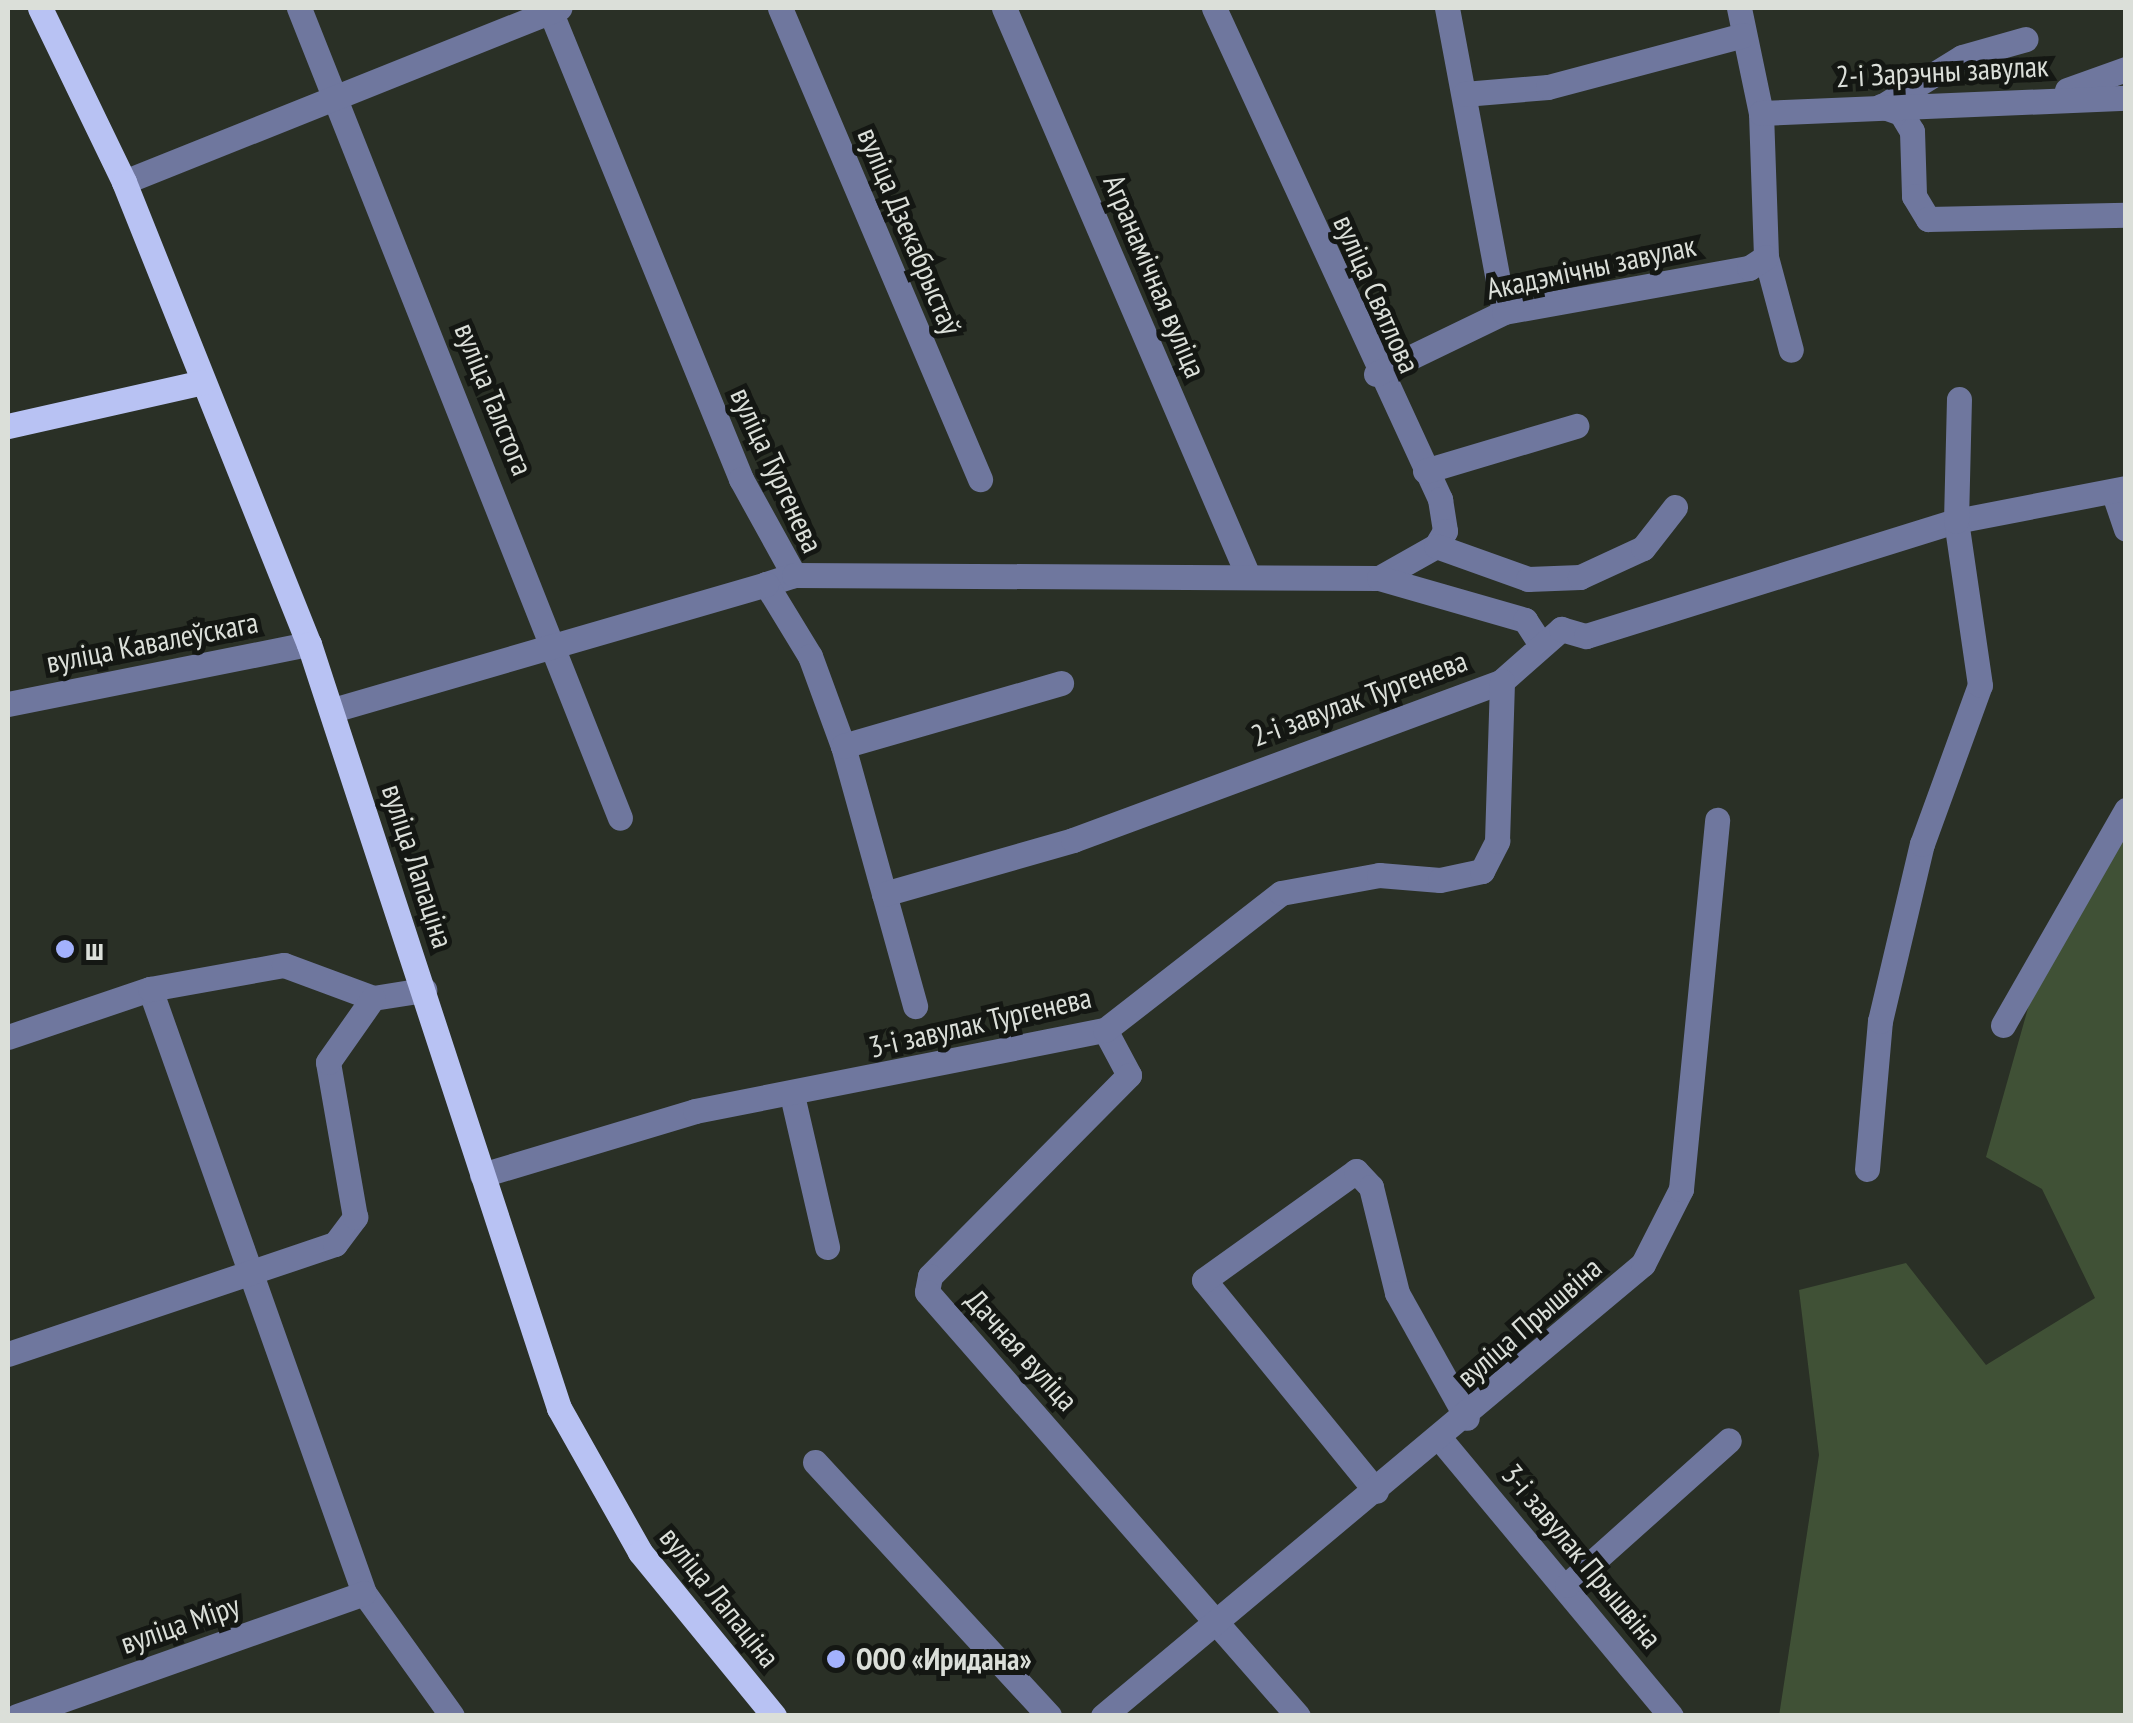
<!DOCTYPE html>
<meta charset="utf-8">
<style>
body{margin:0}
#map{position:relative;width:2133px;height:1723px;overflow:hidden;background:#2a3026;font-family:"PT Sans Narrow",sans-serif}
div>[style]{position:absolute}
.green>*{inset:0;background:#405136}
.minor>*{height:25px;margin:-12.5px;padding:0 12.5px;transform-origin:12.5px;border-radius:12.5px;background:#6f779e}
.major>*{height:25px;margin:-12.5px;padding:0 12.5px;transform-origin:12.5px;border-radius:12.5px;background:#b8c2f3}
.dots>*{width:28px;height:28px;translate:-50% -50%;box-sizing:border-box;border:5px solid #141713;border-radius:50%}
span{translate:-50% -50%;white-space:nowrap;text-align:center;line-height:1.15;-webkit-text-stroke:10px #141713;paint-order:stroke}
.street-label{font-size:30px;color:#dbdfd9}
.poi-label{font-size:30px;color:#dbdfd9;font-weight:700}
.left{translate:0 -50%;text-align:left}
.frame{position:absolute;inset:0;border:10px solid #dbdfd9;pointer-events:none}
</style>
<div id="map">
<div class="green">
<i style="clip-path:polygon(2125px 837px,2125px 1715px,1779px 1716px,1819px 1455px,1799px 1290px,1906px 1263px,1986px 1365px,2095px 1298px,2042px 1189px,1986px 1157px,2043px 955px)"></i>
</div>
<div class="minor">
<i style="left:299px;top:8px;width:871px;rotate:68.38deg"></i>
<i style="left:549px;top:8px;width:509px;rotate:67.82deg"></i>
<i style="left:741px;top:479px;width:110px;rotate:61.1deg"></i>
<i style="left:794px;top:575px;width:29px;rotate:162deg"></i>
<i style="left:766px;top:584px;width:84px;rotate:58.6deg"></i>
<i style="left:810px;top:656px;width:96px;rotate:69.9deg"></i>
<i style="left:843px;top:746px;width:270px;rotate:74.5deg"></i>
<i style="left:780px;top:8px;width:512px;rotate:66.99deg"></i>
<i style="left:1004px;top:8px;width:613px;rotate:66.74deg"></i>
<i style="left:1214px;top:8px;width:541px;rotate:65.28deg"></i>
<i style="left:1440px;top:499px;width:32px;rotate:81deg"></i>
<i style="left:1445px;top:531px;width:17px;rotate:121deg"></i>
<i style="left:1436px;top:546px;width:65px;rotate:150.7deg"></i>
<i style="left:1447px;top:8px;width:309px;rotate:79.4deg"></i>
<i style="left:1739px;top:8px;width:107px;rotate:78.2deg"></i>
<i style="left:1761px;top:113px;width:144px;rotate:88deg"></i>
<i style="left:1766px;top:257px;width:96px;rotate:75deg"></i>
<i style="left:2067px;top:90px;width:63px;rotate:-19.6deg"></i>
<i style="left:1464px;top:94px;width:84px;rotate:-4.8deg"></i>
<i style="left:1548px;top:87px;width:202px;rotate:-14.9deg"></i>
<i style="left:1886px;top:104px;width:89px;rotate:-31.7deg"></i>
<i style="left:1962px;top:57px;width:66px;rotate:-15.7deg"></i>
<i style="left:1881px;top:106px;width:21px;rotate:19deg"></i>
<i style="left:1901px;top:113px;width:21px;rotate:59deg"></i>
<i style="left:1912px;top:131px;width:65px;rotate:88.2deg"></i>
<i style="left:1914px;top:196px;width:27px;rotate:59deg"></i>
<i style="left:1928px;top:219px;width:198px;rotate:-1.2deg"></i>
<i style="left:1761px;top:113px;width:365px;rotate:-2.4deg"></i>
<i style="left:124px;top:182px;width:469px;rotate:-21.8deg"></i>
<i style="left:1376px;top:374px;width:142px;rotate:-25.8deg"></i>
<i style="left:1504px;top:312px;width:249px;rotate:-10.2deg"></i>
<i style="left:1749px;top:268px;width:20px;rotate:-33deg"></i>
<i style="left:1425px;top:471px;width:158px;rotate:-16.6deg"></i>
<i style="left:2113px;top:491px;width:40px;rotate:71.1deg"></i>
<i style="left:1436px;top:546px;width:98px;rotate:19.7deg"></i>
<i style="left:1528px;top:579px;width:52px;rotate:-2.2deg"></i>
<i style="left:1580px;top:577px;width:69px;rotate:-24.7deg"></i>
<i style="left:1643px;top:548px;width:52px;rotate:-52deg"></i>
<i style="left:794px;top:575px;width:585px;rotate:0.29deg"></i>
<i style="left:1379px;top:578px;width:152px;rotate:16deg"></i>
<i style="left:1525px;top:620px;width:24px;rotate:57deg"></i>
<i style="left:8px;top:704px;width:307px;rotate:-11.3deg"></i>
<i style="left:333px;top:710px;width:451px;rotate:-16.2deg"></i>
<i style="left:843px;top:746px;width:227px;rotate:-16.1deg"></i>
<i style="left:884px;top:894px;width:197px;rotate:-15.9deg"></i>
<i style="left:1073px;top:840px;width:458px;rotate:-20.3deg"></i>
<i style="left:1502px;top:681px;width:79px;rotate:-41.4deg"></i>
<i style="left:1561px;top:629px;width:26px;rotate:16deg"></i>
<i style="left:1586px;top:636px;width:387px;rotate:-17.3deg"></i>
<i style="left:1956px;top:521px;width:173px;rotate:-11deg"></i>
<i style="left:150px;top:989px;width:641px;rotate:70.49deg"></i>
<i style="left:364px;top:1593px;width:151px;rotate:54.4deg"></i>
<i style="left:2003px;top:1025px;width:248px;rotate:-60.2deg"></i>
<i style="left:1105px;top:1030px;width:51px;rotate:61.9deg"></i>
<i style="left:1129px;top:1075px;width:283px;rotate:134.7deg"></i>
<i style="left:930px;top:1276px;width:16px;rotate:101deg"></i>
<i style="left:927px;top:1292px;width:563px;rotate:48.81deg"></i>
<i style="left:8px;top:1037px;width:150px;rotate:-18.7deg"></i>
<i style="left:150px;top:989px;width:136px;rotate:-10.2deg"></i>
<i style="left:284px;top:965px;width:95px;rotate:20.3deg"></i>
<i style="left:373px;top:998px;width:52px;rotate:-8.9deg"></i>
<i style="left:792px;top:1095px;width:156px;rotate:77deg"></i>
<i style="left:1867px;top:1169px;width:149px;rotate:-85deg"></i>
<i style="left:1880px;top:1021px;width:182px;rotate:-76.7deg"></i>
<i style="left:1922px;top:844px;width:169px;rotate:-70deg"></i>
<i style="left:1980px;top:685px;width:166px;rotate:-98.3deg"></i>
<i style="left:1956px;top:521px;width:122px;rotate:-88.6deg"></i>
<i style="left:482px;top:1175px;width:222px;rotate:-16.7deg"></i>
<i style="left:695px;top:1111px;width:418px;rotate:-11.2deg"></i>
<i style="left:1105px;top:1030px;width:223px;rotate:-37.9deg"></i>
<i style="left:1281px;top:893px;width:100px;rotate:-10.4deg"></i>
<i style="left:1379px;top:875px;width:61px;rotate:4.7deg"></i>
<i style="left:1440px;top:880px;width:43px;rotate:-12.1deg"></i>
<i style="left:1482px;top:871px;width:34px;rotate:-63deg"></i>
<i style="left:1497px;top:841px;width:160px;rotate:-88.2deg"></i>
<i style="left:8px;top:1354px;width:345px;rotate:-18.6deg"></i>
<i style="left:335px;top:1244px;width:34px;rotate:-53deg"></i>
<i style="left:355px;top:1217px;width:157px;rotate:-99.9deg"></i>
<i style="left:328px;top:1062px;width:78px;rotate:-54.9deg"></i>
<i style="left:1441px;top:1440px;width:359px;rotate:50.2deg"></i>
<i style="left:815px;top:1462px;width:345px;rotate:47.3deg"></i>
<i style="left:1376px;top:1491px;width:272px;rotate:-129.2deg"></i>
<i style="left:1204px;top:1280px;width:187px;rotate:-35.6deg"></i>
<i style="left:1356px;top:1171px;width:22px;rotate:47deg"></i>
<i style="left:1371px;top:1187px;width:109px;rotate:76.2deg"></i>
<i style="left:1397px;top:1293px;width:143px;rotate:60.8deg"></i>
<i style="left:1567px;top:1585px;width:217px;rotate:-41.8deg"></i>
<i style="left:17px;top:1716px;width:368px;rotate:-19.5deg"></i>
<i style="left:1103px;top:1716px;width:704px;rotate:-39.93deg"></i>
<i style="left:1643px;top:1264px;width:84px;rotate:-63.1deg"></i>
<i style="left:1681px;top:1189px;width:371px;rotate:-84.4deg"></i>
</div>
<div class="major">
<i style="left:40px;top:8px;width:193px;rotate:64.2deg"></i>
<i style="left:124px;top:182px;width:498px;rotate:68.2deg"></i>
<i style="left:309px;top:644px;width:804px;rotate:71.88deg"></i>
<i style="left:559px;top:1408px;width:165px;rotate:60.6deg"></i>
<i style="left:640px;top:1552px;width:212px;rotate:50.7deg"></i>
<i style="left:8px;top:426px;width:200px;rotate:-12.7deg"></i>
</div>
<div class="dots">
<i style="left:65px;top:949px;background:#a3b2fd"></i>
<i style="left:836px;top:1659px;background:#a3b2fd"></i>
</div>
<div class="street-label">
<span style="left:1942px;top:71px;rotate:-3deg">2-і Зарэчны завулак</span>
<span style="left:910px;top:231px;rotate:67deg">вуліца Дзекабрыстаў</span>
<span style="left:1591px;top:267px;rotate:-12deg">Акадэмічны завулак</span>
<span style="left:1155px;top:276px;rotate:67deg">Агранамічная вуліца</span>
<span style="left:1377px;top:294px;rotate:66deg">вуліца Святлова</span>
<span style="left:494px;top:399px;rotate:68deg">вуліца Талстога</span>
<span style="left:777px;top:470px;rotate:65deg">вуліца Тургенева</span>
<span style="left:152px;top:642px;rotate:-11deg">вуліца Кавалеўскага</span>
<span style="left:1359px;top:698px;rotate:-20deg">2-і завулак Тургенева</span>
<span style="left:418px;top:866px;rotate:72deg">вуліца Лапаціна</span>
<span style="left:980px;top:1022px;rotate:-13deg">3-і завулак Тургенева</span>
<span style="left:1529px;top:1322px;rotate:-41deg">вуліца Прышвіна</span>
<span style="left:1022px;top:1350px;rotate:48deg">Дачная вуліца</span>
<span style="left:1582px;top:1556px;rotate:50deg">3-і завулак Прышвіна</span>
<span style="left:720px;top:1597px;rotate:51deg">вуліца Лапаціна</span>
<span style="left:180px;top:1624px;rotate:-19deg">вуліца Міру</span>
</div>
<div class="poi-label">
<span class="left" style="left:85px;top:949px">ш</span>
<span class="left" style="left:856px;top:1659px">ООО «Иридана»</span>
</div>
<div class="frame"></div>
</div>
